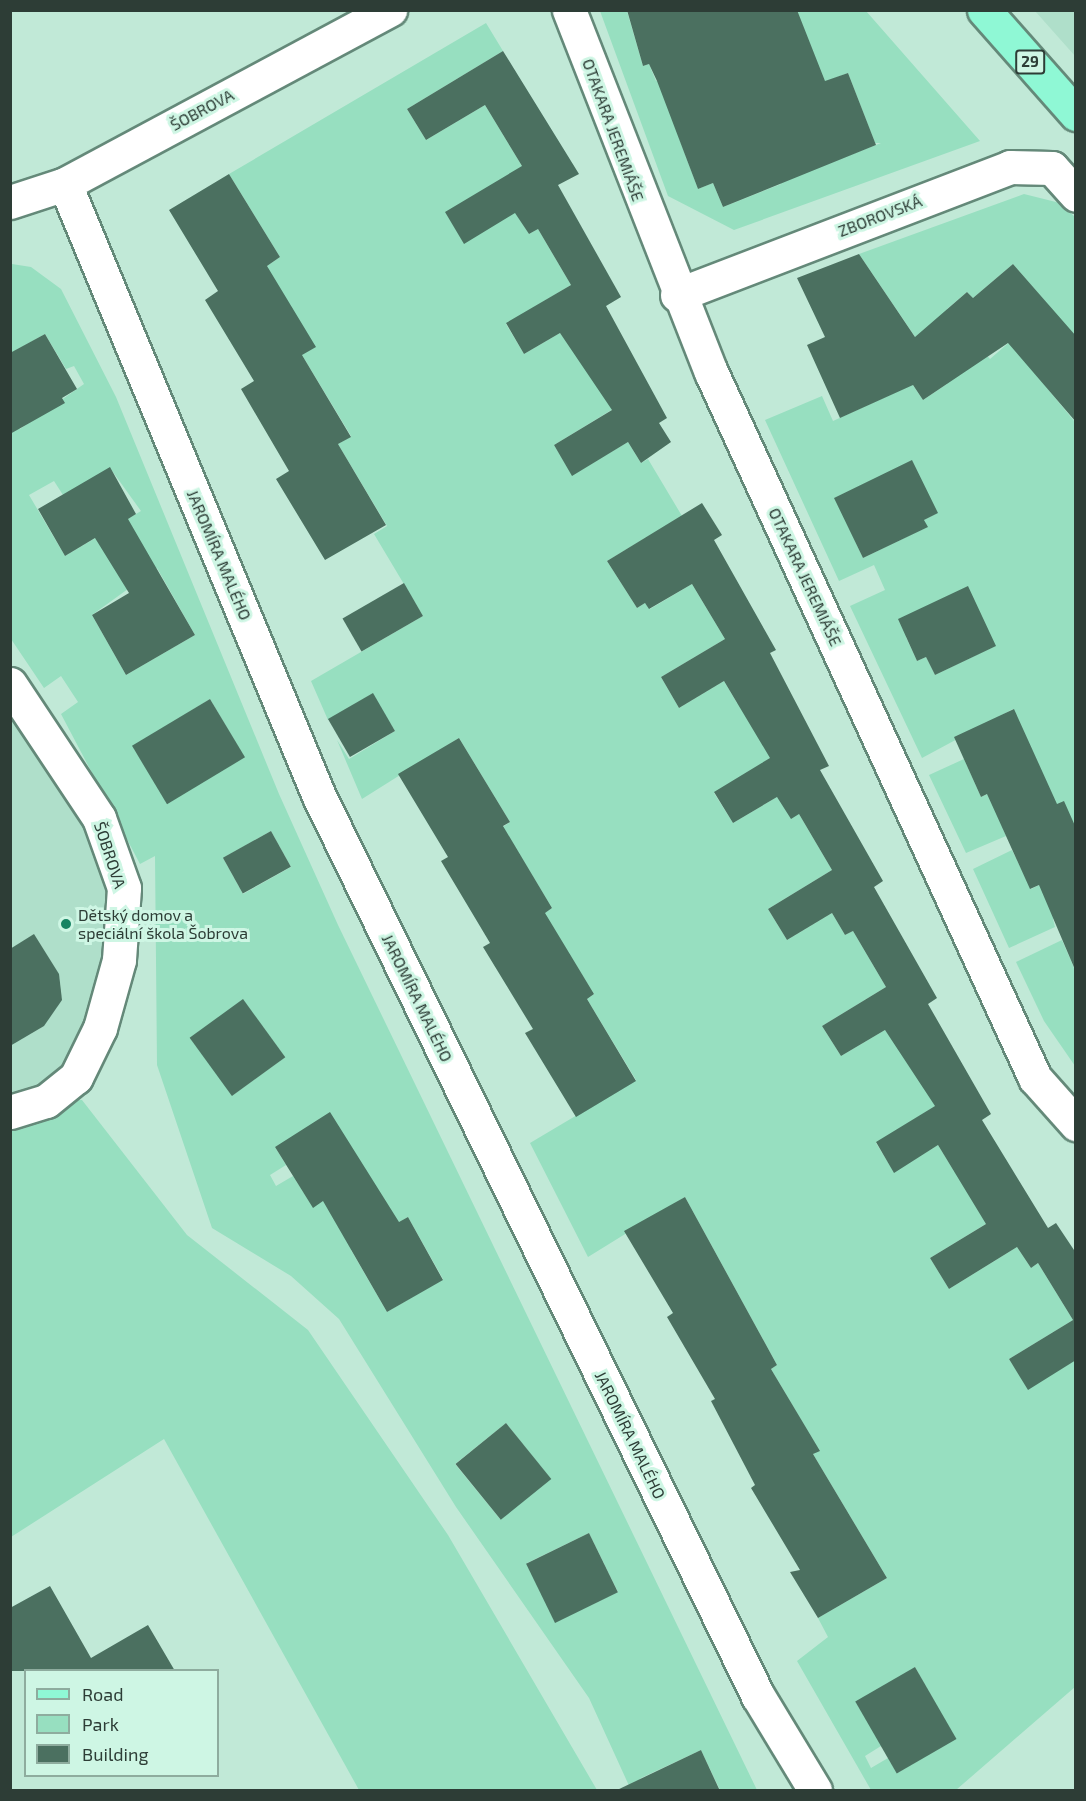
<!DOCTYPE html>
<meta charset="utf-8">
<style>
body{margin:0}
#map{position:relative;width:1086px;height:1801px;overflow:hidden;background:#c1e9d7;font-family:"Exo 2",sans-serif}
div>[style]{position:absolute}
.built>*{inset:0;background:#afdfca}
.green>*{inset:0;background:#97dfc0}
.building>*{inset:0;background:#4b7060;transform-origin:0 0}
.roads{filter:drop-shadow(2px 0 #648979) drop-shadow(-2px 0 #648979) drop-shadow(0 2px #648979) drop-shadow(0 -2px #648979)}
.minor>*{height:33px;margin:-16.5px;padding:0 16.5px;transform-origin:16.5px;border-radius:16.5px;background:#fff}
.major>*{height:33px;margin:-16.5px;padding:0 16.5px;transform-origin:16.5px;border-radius:16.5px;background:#8ff8d5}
.dots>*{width:16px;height:16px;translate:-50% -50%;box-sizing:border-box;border:3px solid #cef6e4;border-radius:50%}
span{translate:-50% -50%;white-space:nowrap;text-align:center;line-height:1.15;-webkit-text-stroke:6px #cef6e4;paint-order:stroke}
.shield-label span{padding:2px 4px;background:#cef6e4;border:2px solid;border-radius:4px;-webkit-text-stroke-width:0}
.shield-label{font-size:15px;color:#2d3d36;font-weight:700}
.street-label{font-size:16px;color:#2d3d36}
.poi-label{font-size:16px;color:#2d3d36}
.left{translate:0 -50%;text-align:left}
.frame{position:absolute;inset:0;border:12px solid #2d3d36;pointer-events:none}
.legend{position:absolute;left:24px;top:1669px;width:195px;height:108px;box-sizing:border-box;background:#cef6e4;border:2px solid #8eac9e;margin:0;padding:8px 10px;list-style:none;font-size:18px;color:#2d3d36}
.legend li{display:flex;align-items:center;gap:12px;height:30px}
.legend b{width:30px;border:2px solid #8eac9e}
</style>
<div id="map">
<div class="built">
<i style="clip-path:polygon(1035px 11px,1075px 11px,1075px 56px)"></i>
<i style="clip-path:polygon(10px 684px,124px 888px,80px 1073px,10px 1112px)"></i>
</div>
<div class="green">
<i style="clip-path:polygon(evenodd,600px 11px,627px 11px,643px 66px,649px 64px,656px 81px,804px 29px,797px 11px,866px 11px,980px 141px,734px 230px,668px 196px,600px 11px,848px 73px,875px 143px,881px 143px,822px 166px,794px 94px,848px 73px,600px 11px,752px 109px,781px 184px,723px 207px,713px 183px,698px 189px,679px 138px,752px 109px)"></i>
<i style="clip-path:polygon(evenodd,486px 23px,503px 51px,407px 109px,426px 140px,485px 105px,522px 166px,515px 212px,529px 234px,538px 229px,571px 285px,506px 324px,524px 354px,560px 333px,618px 406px,554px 445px,572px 475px,628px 442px,641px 463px,648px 459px,682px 516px,607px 561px,637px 608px,645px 603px,650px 609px,692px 584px,725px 639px,661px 677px,679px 708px,724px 681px,737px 703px,745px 698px,778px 754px,714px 793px,733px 823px,777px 797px,799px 814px,832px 870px,768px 909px,787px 940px,832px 913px,845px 935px,853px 931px,886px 987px,822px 1026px,841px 1056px,885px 1030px,940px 1103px,876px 1143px,894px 1172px,938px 1145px,954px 1171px,962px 1167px,994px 1219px,930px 1258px,949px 1289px,1017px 1247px,1031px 1268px,1038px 1263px,1073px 1320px,1009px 1359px,1028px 1389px,1075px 1360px,1075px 1687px,956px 1790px,871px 1790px,797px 1661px,828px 1637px,818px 1618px,887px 1578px,813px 1454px,819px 1450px,771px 1369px,777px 1365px,685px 1197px,588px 1257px,530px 1143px,636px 1080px,587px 999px,594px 994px,544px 913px,552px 908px,503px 827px,510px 822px,459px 738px,362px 799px,337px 740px,349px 759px,395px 731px,372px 694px,328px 720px,311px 681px,423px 616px,374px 534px,387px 526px,338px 444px,351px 436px,302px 355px,267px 266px,280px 257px,229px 174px,486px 23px,915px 1667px,955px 1739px,897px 1773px,888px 1758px,871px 1768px,865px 1756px,881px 1746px,915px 1667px)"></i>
<i style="clip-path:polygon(evenodd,1024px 194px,1060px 203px,1075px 217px,1075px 363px,1047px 388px,1075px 422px,1075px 828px,1003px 829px,1006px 836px,966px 853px,929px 775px,964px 759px,981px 797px,1041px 770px,1013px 709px,922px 758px,850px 606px,885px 590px,874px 565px,839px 581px,765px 420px,822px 396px,833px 421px,892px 394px,897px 362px,923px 400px,947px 384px,859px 254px,1024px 194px,1013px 264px,1050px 307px,990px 359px,947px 309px,967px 292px,973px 298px,1013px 264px,1024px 194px,912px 461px,937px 513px,924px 520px,927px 527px,863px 558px,835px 498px,912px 461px,1024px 194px,906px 637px,995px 646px,935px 675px,926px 657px,917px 661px,906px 637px)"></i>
<i style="clip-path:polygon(evenodd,12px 264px,31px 267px,61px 289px,116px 397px,279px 794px,338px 925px,757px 1790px,720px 1790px,701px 1750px,641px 1778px,631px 1790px,589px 1698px,456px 1507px,339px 1319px,291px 1276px,212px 1228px,157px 1065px,155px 856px,140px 864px,61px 714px,78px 702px,61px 676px,44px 688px,11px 639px,10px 413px,20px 429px,84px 384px,74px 366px,66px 369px,45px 334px,11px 353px,12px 264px,110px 468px,141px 511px,65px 556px,29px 495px,54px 481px,63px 495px,110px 468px,12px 264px,157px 568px,195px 635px,126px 675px,92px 615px,157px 568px,12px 264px,210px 699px,244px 757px,168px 802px,133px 747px,210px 699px,12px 264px,271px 831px,291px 867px,243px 894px,223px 858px,271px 831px,12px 264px,243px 1000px,285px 1057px,233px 1095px,191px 1039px,243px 1000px,12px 264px,275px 1147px,368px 1173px,313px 1207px,293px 1176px,276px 1186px,270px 1175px,286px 1165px,275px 1147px,12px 264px,408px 1217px,443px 1279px,387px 1312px,351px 1250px,408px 1217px,12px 264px,506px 1423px,550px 1478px,500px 1519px,455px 1464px,506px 1423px,12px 264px,589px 1533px,618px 1592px,555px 1622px,527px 1563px,589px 1533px)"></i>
<i style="clip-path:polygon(1012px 850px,1031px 889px,1075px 868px,1075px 909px,1053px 919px,1055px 927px,1009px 948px,973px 869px)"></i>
<i style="clip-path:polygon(1062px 940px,1075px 970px,1075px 1066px,1044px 1021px,1016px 962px)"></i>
<i style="clip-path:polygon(82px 1100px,187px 1235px,308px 1330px,448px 1535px,597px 1790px,359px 1790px,164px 1439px,11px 1537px,11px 1112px,46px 1101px)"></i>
</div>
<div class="building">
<i style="clip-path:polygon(627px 10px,797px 10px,825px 81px,848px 73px,876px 145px,723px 207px,713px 183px,698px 189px,657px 81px,649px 64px,643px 66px)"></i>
<i style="clip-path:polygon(503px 51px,579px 174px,558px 185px,621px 297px,606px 306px,667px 418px,659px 423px,671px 442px,641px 463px,628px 442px,572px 476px,554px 445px,612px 410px,560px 333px,524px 354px,506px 323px,571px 285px,538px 229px,529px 234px,515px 213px,464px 244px,445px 212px,522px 166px,485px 105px,426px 140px,407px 109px)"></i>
<i style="clip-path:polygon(229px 174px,280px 257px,267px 266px,316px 347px,302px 355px,351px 437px,338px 444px,386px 525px,325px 560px,276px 479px,289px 471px,241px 389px,254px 381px,205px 300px,218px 291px,169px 210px)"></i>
<i style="clip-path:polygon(859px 254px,915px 337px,967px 292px,973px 298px,1013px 264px,1076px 336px,1076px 422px,1008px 343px,923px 400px,913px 385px,840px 418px,807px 345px,825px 337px,797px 278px)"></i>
<i style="clip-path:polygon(45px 334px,77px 389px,62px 398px,65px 403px,10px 434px,10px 353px)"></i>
<i style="clip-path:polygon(912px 460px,938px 513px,924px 520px,928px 527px,863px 558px,834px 498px)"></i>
<i style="clip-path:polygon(110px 467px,136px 514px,128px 519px,195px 635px,126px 675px,92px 615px,129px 593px,95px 538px,65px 556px,38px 509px)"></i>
<i style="clip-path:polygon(702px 503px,722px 535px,714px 540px,776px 650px,770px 653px,829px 766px,820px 770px,883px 881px,874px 887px,937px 998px,928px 1004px,991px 1114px,982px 1120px,1048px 1228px,1056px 1223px,1076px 1253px,1076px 1360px,1028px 1390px,1009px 1359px,1073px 1320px,1038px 1263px,1031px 1268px,1017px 1247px,949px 1289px,930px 1258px,986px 1224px,938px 1145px,894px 1173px,876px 1142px,935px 1106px,885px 1030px,841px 1056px,822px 1026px,886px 987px,853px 931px,845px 935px,832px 913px,787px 940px,768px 909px,832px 870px,799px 814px,791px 819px,777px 797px,733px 823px,714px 792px,770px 758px,724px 681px,679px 708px,661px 677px,725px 639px,692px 584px,649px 609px,645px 603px,637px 608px,607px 561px)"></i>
<i style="left:404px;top:583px;width:38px;height:71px;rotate:60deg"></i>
<i style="clip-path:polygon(968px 586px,996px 646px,935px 675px,926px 657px,917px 661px,898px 619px)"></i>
<i style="left:373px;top:693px;width:44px;height:52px;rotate:60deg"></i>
<i style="left:210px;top:699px;width:68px;height:91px;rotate:59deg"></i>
<i style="clip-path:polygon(1014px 709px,1057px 804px,1064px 801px,1076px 828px,1076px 972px,1039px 885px,1030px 889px,987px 794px,981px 797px,954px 737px)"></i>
<i style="clip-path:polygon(459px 738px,510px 822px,503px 826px,552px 908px,545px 913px,594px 994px,587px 999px,636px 1081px,576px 1117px,525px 1033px,533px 1029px,483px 947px,490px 943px,441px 861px,448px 857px,398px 774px)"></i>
<i style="left:271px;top:831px;width:41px;height:55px;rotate:61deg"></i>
<i style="clip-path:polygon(34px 934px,59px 974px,62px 1000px,44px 1026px,10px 1046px,10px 949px)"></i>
<i style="left:243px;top:999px;width:72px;height:66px;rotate:54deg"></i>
<i style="clip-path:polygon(330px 1112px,399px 1222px,408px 1217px,443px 1280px,387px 1312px,323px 1201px,313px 1208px,275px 1147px)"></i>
<i style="clip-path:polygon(685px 1197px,777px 1365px,771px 1369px,820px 1451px,813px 1454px,887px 1578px,818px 1618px,790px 1572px,800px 1570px,751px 1488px,755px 1485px,711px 1401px,715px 1399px,667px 1317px,673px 1313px,624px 1231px)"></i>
<i style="left:506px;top:1423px;width:72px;height:65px;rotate:51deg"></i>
<i style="left:589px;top:1533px;width:66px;height:70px;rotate:64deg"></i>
<i style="clip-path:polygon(50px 1586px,91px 1658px,148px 1625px,175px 1671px,10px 1671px,10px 1608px)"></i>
<i style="left:915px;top:1667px;width:83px;height:69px;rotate:60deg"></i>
<i style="clip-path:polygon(701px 1750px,720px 1791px,615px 1791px)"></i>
</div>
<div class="roads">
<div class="minor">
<i style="left:569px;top:10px;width:389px;rotate:68.6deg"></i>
<i style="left:711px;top:372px;width:777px;rotate:65.35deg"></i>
<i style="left:1035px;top:1078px;width:62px;rotate:48.3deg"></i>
<i style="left:65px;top:184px;width:660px;rotate:67.47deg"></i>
<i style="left:318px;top:794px;width:1004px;rotate:64deg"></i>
<i style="left:758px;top:1696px;width:110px;rotate:58.8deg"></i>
<i style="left:10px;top:202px;width:58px;rotate:-18.1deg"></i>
<i style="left:65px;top:184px;width:369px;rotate:-28.2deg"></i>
<i style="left:677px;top:295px;width:357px;rotate:-21deg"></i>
<i style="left:1010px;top:167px;width:42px;rotate:1.4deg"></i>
<i style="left:1052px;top:168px;width:36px;rotate:48deg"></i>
<i style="left:10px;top:684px;width:161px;rotate:56.4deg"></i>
<i style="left:99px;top:818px;width:74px;rotate:70.3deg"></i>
<i style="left:124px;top:888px;width:72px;rotate:94deg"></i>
<i style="left:119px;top:960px;width:71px;rotate:105.6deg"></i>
<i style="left:100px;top:1028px;width:55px;rotate:116.1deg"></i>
<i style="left:76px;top:1077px;width:38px;rotate:141deg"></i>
<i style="left:46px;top:1101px;width:38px;rotate:163deg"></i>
</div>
<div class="major">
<i style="left:984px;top:10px;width:139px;rotate:48.5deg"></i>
</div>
</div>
<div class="dots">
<i style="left:66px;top:924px;background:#168462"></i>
</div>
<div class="shield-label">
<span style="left:1030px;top:62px">29</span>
</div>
<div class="street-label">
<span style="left:202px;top:110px;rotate:-28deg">ŠOBROVA</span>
<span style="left:613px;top:130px;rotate:70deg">OTAKARA JEREMIÁŠE</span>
<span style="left:880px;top:216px;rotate:-21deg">ZBOROVSKÁ</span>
<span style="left:219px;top:555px;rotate:67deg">JAROMÍRA MALÉHO</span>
<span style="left:805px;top:577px;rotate:65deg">OTAKARA JEREMIÁŠE</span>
<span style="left:110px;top:855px;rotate:72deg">ŠOBROVA</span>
<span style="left:417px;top:998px;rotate:64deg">JAROMÍRA MALÉHO</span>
<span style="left:630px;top:1435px;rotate:64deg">JAROMÍRA MALÉHO</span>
</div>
<div class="poi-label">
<span class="left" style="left:78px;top:924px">Dětský domov a<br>speciální škola Šobrova</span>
</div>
<div class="frame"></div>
<ul class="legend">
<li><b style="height:8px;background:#8ff8d5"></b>Road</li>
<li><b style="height:16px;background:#97dfc0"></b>Park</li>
<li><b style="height:16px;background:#4b7060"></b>Building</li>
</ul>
</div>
